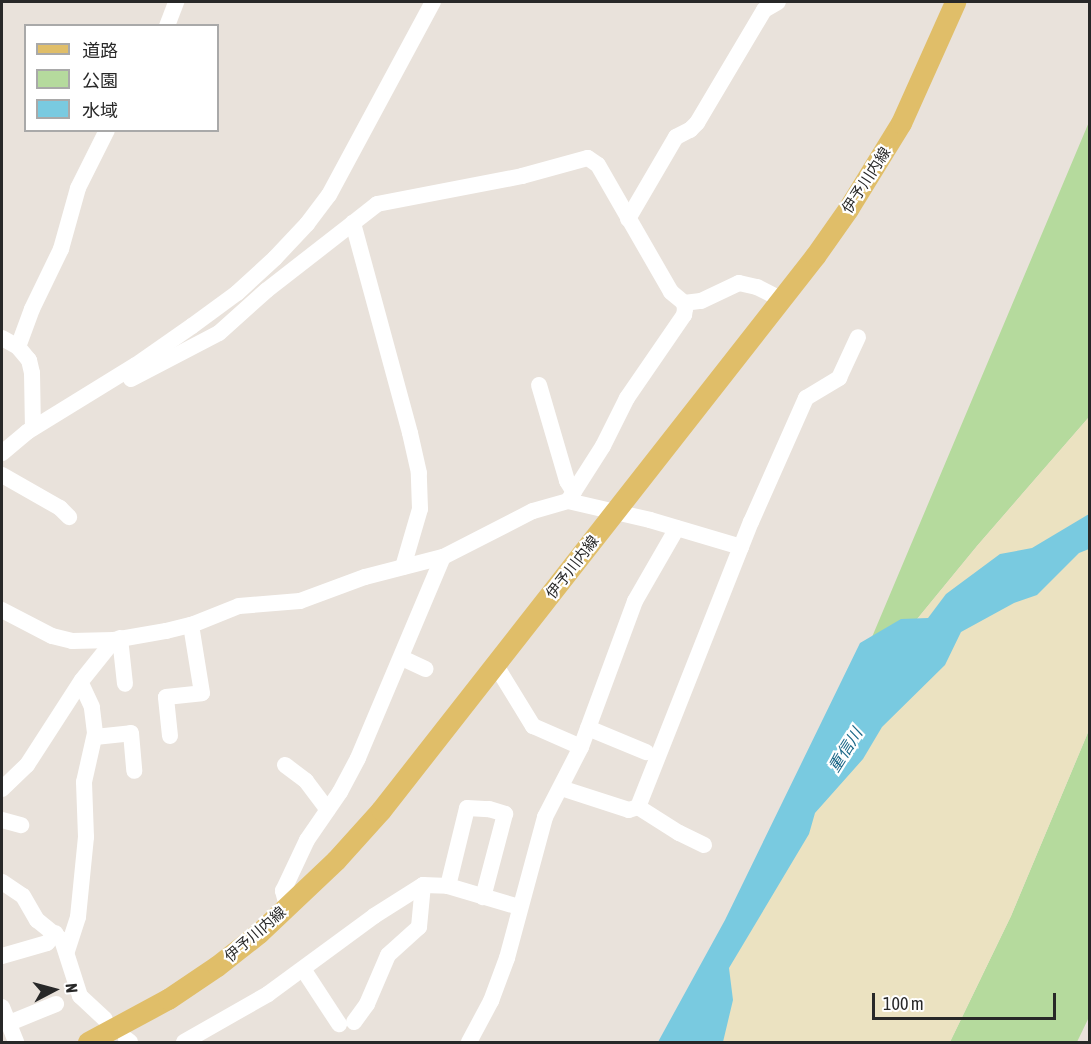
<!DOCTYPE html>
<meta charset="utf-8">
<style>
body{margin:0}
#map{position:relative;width:1091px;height:1044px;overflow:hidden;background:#e9e2db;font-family:"Asap Condensed","Noto Sans JP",sans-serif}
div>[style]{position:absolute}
.green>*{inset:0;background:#b5da9d}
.sand>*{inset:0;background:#ebe2c1}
.water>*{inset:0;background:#79cae0}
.minor>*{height:16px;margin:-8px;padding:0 8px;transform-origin:8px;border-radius:8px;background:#fff}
.major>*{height:21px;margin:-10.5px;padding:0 10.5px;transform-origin:10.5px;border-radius:10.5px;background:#e0be69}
span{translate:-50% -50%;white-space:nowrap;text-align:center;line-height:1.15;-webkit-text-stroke:4.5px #fff;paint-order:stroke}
.street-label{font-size:15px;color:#282828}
.water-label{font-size:16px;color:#1c6888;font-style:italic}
.frame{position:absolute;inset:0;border:3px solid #282828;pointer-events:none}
.legend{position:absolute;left:24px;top:24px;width:195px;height:108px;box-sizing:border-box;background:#fff;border:2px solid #a9a9a9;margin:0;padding:8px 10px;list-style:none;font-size:18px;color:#282828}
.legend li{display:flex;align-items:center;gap:12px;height:30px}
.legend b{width:30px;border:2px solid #a9a9a9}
.north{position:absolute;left:24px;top:960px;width:60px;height:60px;-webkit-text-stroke:4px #fff;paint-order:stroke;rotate:84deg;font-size:16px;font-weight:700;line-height:24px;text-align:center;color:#282828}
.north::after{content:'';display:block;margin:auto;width:21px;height:27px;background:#282828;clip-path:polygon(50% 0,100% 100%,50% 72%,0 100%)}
.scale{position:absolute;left:872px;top:993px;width:184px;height:27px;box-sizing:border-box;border:3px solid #282828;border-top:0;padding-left:8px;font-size:18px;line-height:21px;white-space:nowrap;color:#282828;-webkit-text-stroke:4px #fff;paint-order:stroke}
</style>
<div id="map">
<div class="green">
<i style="clip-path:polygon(1089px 122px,1089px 417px,977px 546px,840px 713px)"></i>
<i style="clip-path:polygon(1089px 730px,1090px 1015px,1077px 1042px,950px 1042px,1011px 916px)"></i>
</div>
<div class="sand">
<i style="clip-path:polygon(1089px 417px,1089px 730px,1011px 916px,950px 1042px,674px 1042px,840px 713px,977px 546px)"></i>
</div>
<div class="water">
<i style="clip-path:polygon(1089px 514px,1089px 549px,1079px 553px,1037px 595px,1014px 603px,961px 632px,945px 665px,882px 727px,863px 759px,815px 813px,809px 834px,729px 968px,733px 1000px,723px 1042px,658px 1042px,725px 920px,860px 643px,901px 619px,928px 618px,946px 594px,1000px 554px,1032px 548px)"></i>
</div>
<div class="minor">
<i style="left:167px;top:26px;width:26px;rotate:-69deg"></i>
<i style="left:628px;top:219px;width:95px;rotate:-59.7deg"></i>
<i style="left:676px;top:137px;width:16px;rotate:-27deg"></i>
<i style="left:690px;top:130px;width:10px;rotate:-45deg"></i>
<i style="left:697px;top:123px;width:131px;rotate:-59.3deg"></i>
<i style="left:764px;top:10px;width:16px;rotate:-30deg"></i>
<i style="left:684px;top:303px;width:17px;rotate:-7deg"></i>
<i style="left:701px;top:301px;width:42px;rotate:-25.3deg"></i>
<i style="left:739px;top:283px;width:18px;rotate:13deg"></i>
<i style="left:757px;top:287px;width:25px;rotate:27deg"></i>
<i style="left:2px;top:338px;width:18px;rotate:29deg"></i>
<i style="left:18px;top:347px;width:40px;rotate:-69.8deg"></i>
<i style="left:32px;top:309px;width:67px;rotate:-64.2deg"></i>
<i style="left:61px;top:249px;width:63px;rotate:-74.4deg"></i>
<i style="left:78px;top:188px;width:65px;rotate:-63.4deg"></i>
<i style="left:18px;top:347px;width:17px;rotate:50deg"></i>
<i style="left:29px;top:360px;width:13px;rotate:77deg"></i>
<i style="left:32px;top:373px;width:55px;rotate:89deg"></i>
<i style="left:131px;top:379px;width:99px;rotate:-27.6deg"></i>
<i style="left:219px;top:333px;width:64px;rotate:-41.9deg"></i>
<i style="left:267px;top:290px;width:109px;rotate:-37.9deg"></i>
<i style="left:539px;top:385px;width:100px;rotate:73.7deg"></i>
<i style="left:567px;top:481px;width:13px;rotate:58deg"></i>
<i style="left:2px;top:453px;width:33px;rotate:-40deg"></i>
<i style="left:27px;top:432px;width:128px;rotate:-31.6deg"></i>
<i style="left:136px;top:365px;width:68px;rotate:-34.9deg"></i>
<i style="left:192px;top:326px;width:56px;rotate:-36.3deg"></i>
<i style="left:237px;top:293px;width:52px;rotate:-42.6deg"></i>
<i style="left:275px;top:258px;width:47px;rotate:-46.7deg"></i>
<i style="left:307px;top:224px;width:36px;rotate:-53deg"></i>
<i style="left:329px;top:195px;width:219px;rotate:-61.7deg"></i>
<i style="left:2px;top:475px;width:67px;rotate:29.6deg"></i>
<i style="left:60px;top:508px;width:13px;rotate:45deg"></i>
<i style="left:403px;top:567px;width:60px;rotate:-73.7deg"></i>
<i style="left:420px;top:509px;width:36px;rotate:-92deg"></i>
<i style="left:419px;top:473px;width:41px;rotate:-102.7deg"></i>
<i style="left:410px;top:433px;width:218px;rotate:-105.2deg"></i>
<i style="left:353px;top:223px;width:31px;rotate:-38deg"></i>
<i style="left:377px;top:204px;width:148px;rotate:-10.9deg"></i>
<i style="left:522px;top:176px;width:68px;rotate:-15.3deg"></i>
<i style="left:588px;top:158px;width:12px;rotate:35deg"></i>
<i style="left:598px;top:165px;width:146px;rotate:60.1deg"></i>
<i style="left:671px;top:292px;width:17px;rotate:40deg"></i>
<i style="left:684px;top:303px;width:6px;rotate:81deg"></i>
<i style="left:685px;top:309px;width:6px;rotate:99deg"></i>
<i style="left:684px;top:315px;width:101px;rotate:124.5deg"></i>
<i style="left:627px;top:398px;width:54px;rotate:116.6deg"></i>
<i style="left:603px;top:446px;width:65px;rotate:122.5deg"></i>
<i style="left:2px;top:610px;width:56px;rotate:27.5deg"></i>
<i style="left:52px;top:636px;width:21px;rotate:14deg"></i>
<i style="left:72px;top:641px;width:42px;rotate:-1.4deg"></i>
<i style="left:114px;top:640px;width:53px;rotate:-9.8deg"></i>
<i style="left:166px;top:631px;width:29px;rotate:-14deg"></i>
<i style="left:194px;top:624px;width:48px;rotate:-21.8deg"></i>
<i style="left:239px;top:606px;width:61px;rotate:-4.7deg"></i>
<i style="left:300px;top:601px;width:69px;rotate:-20.3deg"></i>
<i style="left:365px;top:577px;width:81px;rotate:-14.4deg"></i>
<i style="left:443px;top:557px;width:101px;rotate:-27.1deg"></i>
<i style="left:533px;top:511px;width:36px;rotate:-16deg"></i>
<i style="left:568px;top:501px;width:84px;rotate:13deg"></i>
<i style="left:650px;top:520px;width:95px;rotate:16.5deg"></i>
<i style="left:120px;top:638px;width:46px;rotate:83.8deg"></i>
<i style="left:402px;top:658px;width:26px;rotate:25deg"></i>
<i style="left:495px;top:664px;width:73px;rotate:58.5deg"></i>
<i style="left:533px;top:726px;width:52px;rotate:23.6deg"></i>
<i style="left:588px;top:728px;width:63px;rotate:22.5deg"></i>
<i style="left:170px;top:736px;width:39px;rotate:-96deg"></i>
<i style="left:166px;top:697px;width:36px;rotate:-6deg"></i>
<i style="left:202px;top:693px;width:69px;rotate:-99.2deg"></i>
<i style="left:95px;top:737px;width:36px;rotate:-6deg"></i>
<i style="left:131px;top:733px;width:38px;rotate:85deg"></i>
<i style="left:285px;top:765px;width:26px;rotate:37deg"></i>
<i style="left:306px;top:781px;width:36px;rotate:53deg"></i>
<i style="left:561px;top:788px;width:71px;rotate:17.9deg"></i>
<i style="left:629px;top:810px;width:9px;rotate:-18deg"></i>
<i style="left:2px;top:789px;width:35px;rotate:-44deg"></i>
<i style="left:27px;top:765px;width:101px;rotate:-57.1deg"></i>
<i style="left:82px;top:680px;width:51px;rotate:-51.3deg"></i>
<i style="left:2px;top:820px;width:20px;rotate:15deg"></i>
<i style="left:704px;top:845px;width:28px;rotate:-154deg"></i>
<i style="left:679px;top:833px;width:49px;rotate:-147.6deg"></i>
<i style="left:638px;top:807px;width:307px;rotate:-68.4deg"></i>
<i style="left:751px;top:522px;width:136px;rotate:-66.1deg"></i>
<i style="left:806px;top:398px;width:39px;rotate:-31deg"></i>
<i style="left:839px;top:378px;width:45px;rotate:-65.1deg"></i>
<i style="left:2px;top:882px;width:25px;rotate:34deg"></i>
<i style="left:23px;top:896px;width:28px;rotate:60deg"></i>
<i style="left:37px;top:920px;width:32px;rotate:39deg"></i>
<i style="left:62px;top:940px;width:59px;rotate:72.2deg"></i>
<i style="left:80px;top:996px;width:34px;rotate:43deg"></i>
<i style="left:448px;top:886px;width:80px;rotate:-76.3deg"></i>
<i style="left:467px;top:808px;width:22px;rotate:3deg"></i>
<i style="left:489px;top:809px;width:17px;rotate:17deg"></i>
<i style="left:505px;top:814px;width:86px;rotate:104.8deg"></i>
<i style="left:287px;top:906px;width:16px;rotate:-105deg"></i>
<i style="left:283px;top:891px;width:56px;rotate:-64.8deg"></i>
<i style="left:307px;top:840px;width:58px;rotate:-55.5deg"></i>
<i style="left:340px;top:792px;width:38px;rotate:-62deg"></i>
<i style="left:358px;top:758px;width:218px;rotate:-67.1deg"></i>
<i style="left:67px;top:951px;width:36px;rotate:-72deg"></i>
<i style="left:78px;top:917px;width:80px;rotate:-84.3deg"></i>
<i style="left:86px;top:837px;width:55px;rotate:-92.1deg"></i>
<i style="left:84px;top:782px;width:50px;rotate:-77.3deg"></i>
<i style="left:95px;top:733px;width:26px;rotate:-97deg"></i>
<i style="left:92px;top:707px;width:26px;rotate:-115deg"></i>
<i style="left:2px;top:956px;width:47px;rotate:-16.1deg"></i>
<i style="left:47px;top:943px;width:13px;rotate:-48deg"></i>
<i style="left:303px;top:969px;width:66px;rotate:56.8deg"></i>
<i style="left:2px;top:1007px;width:38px;rotate:68deg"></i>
<i style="left:354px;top:1022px;width:22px;rotate:-54deg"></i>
<i style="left:367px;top:1004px;width:53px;rotate:-66.8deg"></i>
<i style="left:388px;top:955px;width:42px;rotate:-42.1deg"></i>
<i style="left:419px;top:927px;width:42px;rotate:-84.6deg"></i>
<i style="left:7px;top:1024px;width:53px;rotate:-22.2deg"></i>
<i style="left:126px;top:1039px;width:5px;rotate:37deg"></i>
<i style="left:184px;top:1042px;width:97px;rotate:-29.7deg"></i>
<i style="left:268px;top:994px;width:132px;rotate:-36.3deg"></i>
<i style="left:374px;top:916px;width:58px;rotate:-32.3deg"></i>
<i style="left:423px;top:885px;width:25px;rotate:2deg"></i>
<i style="left:448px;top:886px;width:74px;rotate:16.5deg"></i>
<i style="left:469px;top:1042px;width:47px;rotate:-61.8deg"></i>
<i style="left:491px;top:1001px;width:46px;rotate:-69.6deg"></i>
<i style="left:507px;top:958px;width:146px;rotate:-74.9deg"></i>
<i style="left:545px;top:817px;width:79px;rotate:-62.8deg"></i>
<i style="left:581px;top:747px;width:156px;rotate:-69.7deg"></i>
<i style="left:635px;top:601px;width:84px;rotate:-60.1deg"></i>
</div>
<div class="major">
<i style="left:88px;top:1042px;width:91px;rotate:-28.3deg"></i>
<i style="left:168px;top:999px;width:59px;rotate:-34deg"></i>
<i style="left:217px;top:966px;width:53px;rotate:-38.2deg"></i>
<i style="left:259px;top:933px;width:106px;rotate:-43.5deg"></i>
<i style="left:336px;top:860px;width:67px;rotate:-48deg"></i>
<i style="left:381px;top:810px;width:704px;rotate:-51.93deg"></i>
<i style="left:815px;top:256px;width:57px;rotate:-54.9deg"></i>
<i style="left:848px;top:209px;width:101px;rotate:-58.4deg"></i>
<i style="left:901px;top:123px;width:133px;rotate:-65.9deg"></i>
</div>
<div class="street-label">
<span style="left:866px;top:180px;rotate:-57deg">伊予川内線</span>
<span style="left:572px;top:567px;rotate:-52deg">伊予川内線</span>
<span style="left:255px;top:934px;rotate:-41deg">伊予川内線</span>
</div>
<div class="water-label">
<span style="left:845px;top:750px;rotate:-58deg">重信川</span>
</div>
<div class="frame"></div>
<ul class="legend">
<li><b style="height:8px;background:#e0be69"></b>道路</li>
<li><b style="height:16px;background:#b5da9d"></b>公園</li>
<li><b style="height:16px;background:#79cae0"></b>水域</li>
</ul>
<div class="north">N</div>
<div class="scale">100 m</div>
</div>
